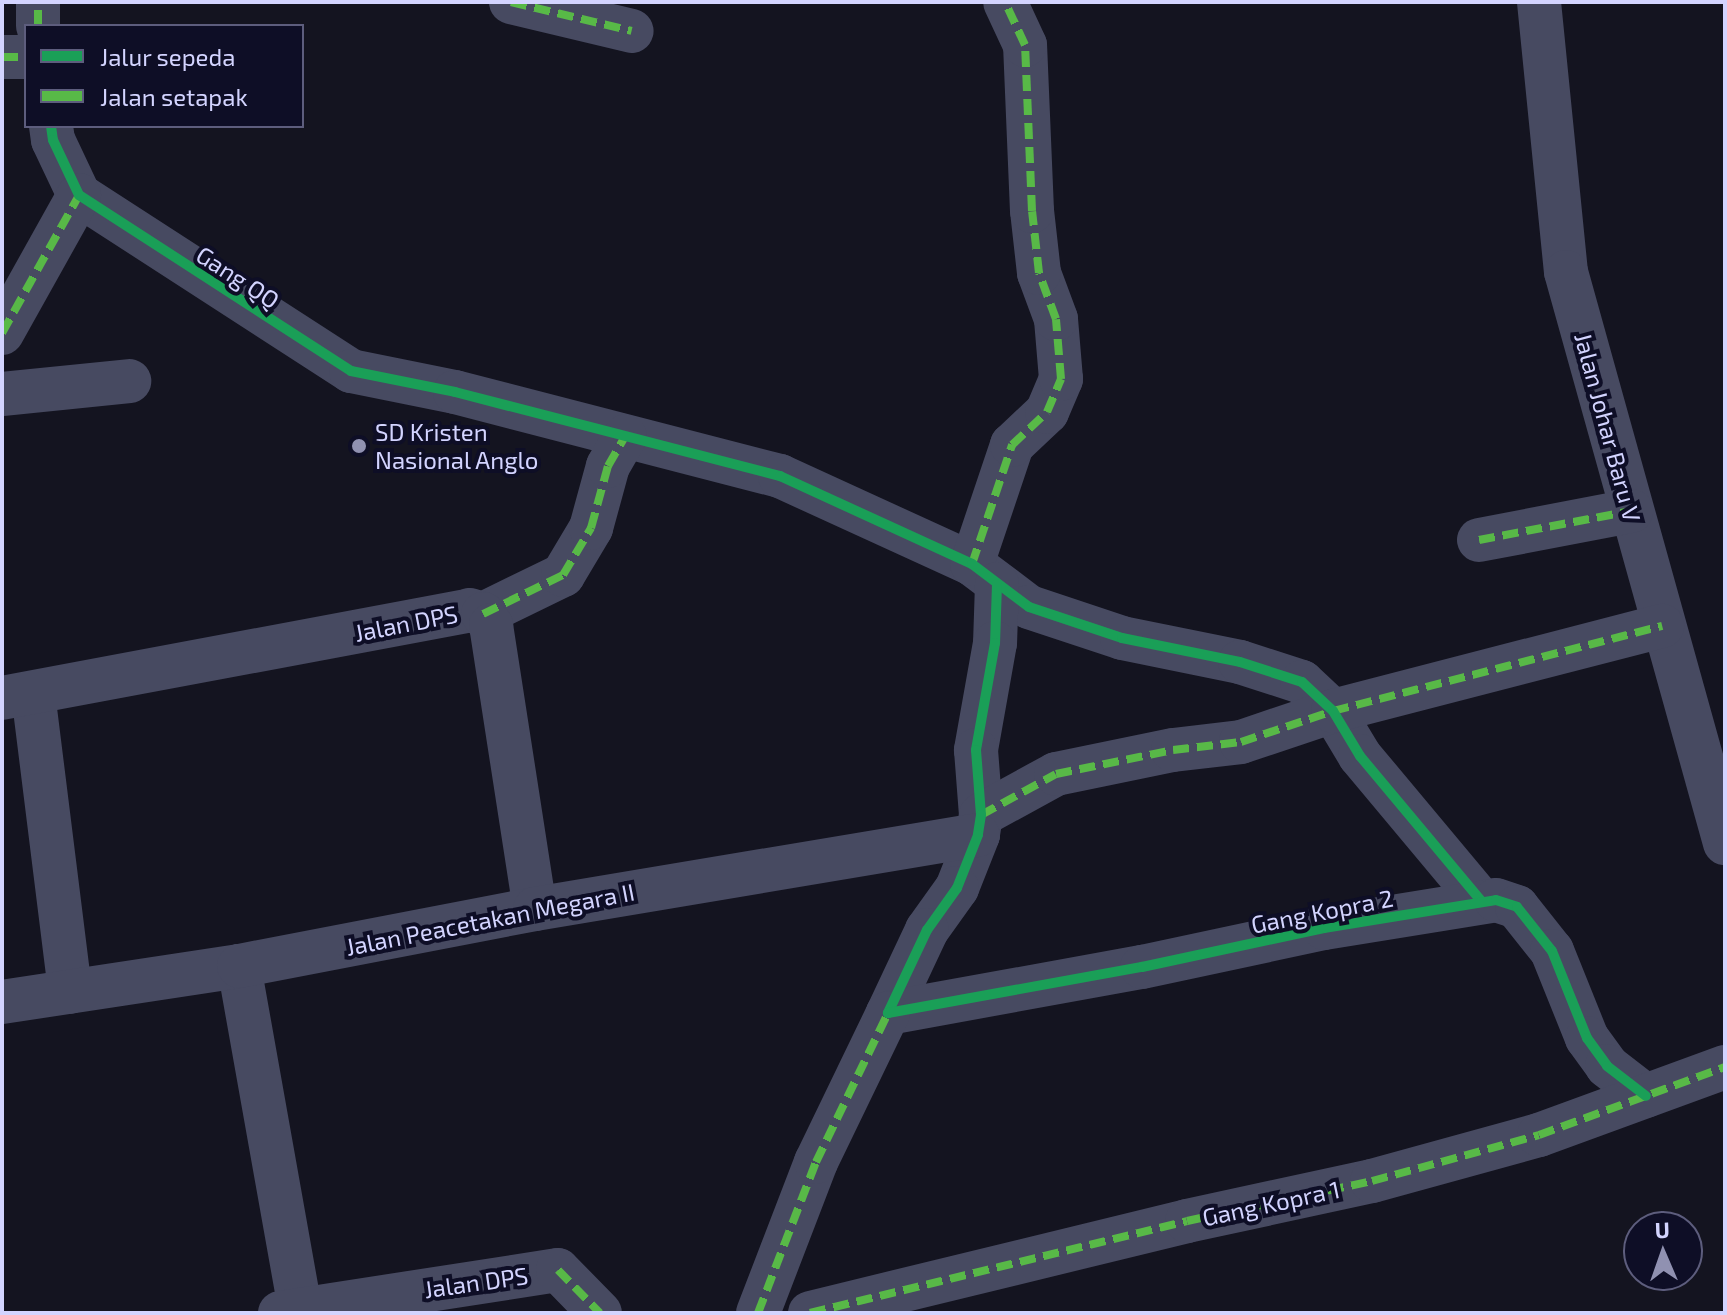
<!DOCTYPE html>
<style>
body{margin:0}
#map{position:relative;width:1727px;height:1315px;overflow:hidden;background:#141420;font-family:"Exo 2",sans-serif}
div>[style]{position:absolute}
.minor>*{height:44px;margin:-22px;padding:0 22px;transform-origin:22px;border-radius:22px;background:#474a61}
.quiet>*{height:8px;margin-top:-4px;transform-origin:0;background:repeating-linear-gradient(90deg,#58b947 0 16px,transparent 0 24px)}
.cycleway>*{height:10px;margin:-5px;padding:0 5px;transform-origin:5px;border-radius:5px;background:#1a9f57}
.dots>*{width:22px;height:22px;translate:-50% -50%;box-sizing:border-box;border:4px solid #0e0e26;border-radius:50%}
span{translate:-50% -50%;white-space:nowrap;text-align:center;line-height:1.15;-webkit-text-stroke:8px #0e0e26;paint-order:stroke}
.street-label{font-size:24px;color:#d3d4ff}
.poi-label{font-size:24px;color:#d3d4ff}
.left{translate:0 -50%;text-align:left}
.frame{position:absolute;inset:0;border:4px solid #d3d4ff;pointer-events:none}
.legend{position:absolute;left:24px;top:24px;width:280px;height:104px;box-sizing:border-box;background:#0e0e26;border:2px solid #5d5d7d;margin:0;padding:10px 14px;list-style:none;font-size:24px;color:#d3d4ff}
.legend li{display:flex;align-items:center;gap:16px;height:40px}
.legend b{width:40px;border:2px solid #5d5d7d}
.north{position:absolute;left:1623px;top:1211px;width:80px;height:80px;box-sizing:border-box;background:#0e0e26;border:2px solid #5d5d7d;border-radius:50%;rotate:358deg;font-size:22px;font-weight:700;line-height:32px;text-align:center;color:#d3d4ff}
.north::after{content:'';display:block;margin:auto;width:28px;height:36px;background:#9091b1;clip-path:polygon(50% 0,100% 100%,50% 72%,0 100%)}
</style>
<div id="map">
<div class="minor">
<i style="left:511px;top:2px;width:124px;rotate:13.5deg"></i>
<i style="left:1539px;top:2px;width:271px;rotate:84.3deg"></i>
<i style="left:1566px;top:272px;width:593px;rotate:74.44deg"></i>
<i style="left:38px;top:26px;width:24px;rotate:-90deg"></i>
<i style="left:2px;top:57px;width:24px"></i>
<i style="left:51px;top:126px;width:14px;rotate:82deg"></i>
<i style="left:53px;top:140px;width:61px;rotate:64.7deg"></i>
<i style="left:79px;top:195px;width:324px;rotate:32.9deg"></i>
<i style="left:351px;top:371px;width:106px;rotate:11.4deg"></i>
<i style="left:455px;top:392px;width:336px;rotate:14.5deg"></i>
<i style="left:780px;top:476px;width:211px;rotate:24.6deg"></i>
<i style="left:972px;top:564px;width:71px;rotate:37deg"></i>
<i style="left:1029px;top:607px;width:98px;rotate:18.4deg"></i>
<i style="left:1122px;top:638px;width:120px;rotate:11.5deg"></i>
<i style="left:1240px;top:662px;width:65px;rotate:17.9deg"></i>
<i style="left:1302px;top:682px;width:42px;rotate:43.1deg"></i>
<i style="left:1333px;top:711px;width:52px;rotate:59deg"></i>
<i style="left:1360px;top:756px;width:190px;rotate:50.1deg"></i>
<i style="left:2px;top:333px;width:158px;rotate:-60.8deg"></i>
<i style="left:2px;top:394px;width:128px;rotate:-5.8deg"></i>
<i style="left:1479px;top:540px;width:155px;rotate:-10.8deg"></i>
<i style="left:972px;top:564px;width:126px;rotate:-71.4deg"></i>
<i style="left:1012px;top:445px;width:48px;rotate:-43.3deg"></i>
<i style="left:1047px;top:412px;width:36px;rotate:-67deg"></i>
<i style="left:1061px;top:379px;width:60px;rotate:-94.8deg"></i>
<i style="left:1056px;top:319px;width:49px;rotate:-110.3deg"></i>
<i style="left:1039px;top:273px;width:62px;rotate:-96.4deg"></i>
<i style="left:1032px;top:211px;width:166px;rotate:-92.4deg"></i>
<i style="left:1025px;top:45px;width:47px;rotate:-114.9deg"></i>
<i style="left:997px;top:584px;width:59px;rotate:91.9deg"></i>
<i style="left:995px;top:643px;width:109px;rotate:100.1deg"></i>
<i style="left:976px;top:750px;width:65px;rotate:85.6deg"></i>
<i style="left:981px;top:815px;width:20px;rotate:99deg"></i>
<i style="left:978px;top:835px;width:57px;rotate:111.6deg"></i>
<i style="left:957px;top:888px;width:52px;rotate:125.5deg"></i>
<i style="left:927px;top:930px;width:92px;rotate:115.2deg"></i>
<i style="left:888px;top:1013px;width:258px;rotate:-10.3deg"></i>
<i style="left:1142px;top:967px;width:186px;rotate:-12.1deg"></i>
<i style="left:1324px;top:928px;width:174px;rotate:-9.2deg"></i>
<i style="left:1496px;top:900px;width:22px;rotate:18deg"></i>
<i style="left:1517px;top:907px;width:56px;rotate:51.5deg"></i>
<i style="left:1552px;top:951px;width:94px;rotate:68.1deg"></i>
<i style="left:1587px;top:1038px;width:34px;rotate:54deg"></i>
<i style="left:1607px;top:1066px;width:49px;rotate:37.6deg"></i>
<i style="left:483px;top:614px;width:89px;rotate:-26deg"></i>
<i style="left:563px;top:575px;width:55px;rotate:-59.2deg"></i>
<i style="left:591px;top:528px;width:64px;rotate:-74.7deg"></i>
<i style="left:608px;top:466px;width:34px;rotate:-60deg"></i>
<i style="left:33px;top:693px;width:301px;rotate:82.9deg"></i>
<i style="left:2px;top:698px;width:476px;rotate:-10.6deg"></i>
<i style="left:470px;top:610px;width:14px;rotate:17deg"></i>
<i style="left:483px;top:614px;width:14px;rotate:54deg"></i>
<i style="left:491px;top:625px;width:287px;rotate:81.2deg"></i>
<i style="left:981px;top:815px;width:85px;rotate:-28.7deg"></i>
<i style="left:1056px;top:774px;width:119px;rotate:-11.6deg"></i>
<i style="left:1173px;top:750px;width:68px;rotate:-6.7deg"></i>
<i style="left:1241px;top:742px;width:97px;rotate:-18.6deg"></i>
<i style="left:1333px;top:711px;width:340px;rotate:-14.5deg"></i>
<i style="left:239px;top:966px;width:347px;rotate:79.9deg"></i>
<i style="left:2px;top:1002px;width:240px;rotate:-8.6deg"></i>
<i style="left:239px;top:966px;width:301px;rotate:-10.9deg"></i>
<i style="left:535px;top:909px;width:449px;rotate:-9.5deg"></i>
<i style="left:280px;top:1313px;width:281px;rotate:-8.8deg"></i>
<i style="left:558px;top:1270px;width:60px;rotate:45.7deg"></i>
<i style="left:758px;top:1313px;width:162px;rotate:-69deg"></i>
<i style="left:816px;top:1162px;width:165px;rotate:-64.2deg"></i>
<i style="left:810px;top:1313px;width:388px;rotate:-13.7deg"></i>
<i style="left:1187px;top:1221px;width:189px;rotate:-12.2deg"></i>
<i style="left:1372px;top:1181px;width:173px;rotate:-15.4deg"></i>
<i style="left:1539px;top:1135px;width:198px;rotate:-20.1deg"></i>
</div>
<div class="quiet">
<i style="left:511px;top:2px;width:124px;rotate:13.5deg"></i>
<i style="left:38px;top:26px;width:24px;rotate:-90deg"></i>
<i style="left:2px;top:57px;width:24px"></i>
<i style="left:2px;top:333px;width:158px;rotate:-60.8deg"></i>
<i style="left:1479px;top:540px;width:155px;rotate:-10.8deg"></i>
<i style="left:972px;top:564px;width:126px;rotate:-71.4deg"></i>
<i style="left:1012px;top:445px;width:48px;rotate:-43.3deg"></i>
<i style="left:1047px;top:412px;width:36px;rotate:-67deg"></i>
<i style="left:1061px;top:379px;width:60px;rotate:-94.8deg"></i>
<i style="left:1056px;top:319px;width:49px;rotate:-110.3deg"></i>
<i style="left:1039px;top:273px;width:62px;rotate:-96.4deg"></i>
<i style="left:1032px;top:211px;width:166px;rotate:-92.4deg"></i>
<i style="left:1025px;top:45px;width:47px;rotate:-114.9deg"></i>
<i style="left:483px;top:614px;width:89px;rotate:-26deg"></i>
<i style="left:563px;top:575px;width:55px;rotate:-59.2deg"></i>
<i style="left:591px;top:528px;width:64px;rotate:-74.7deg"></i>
<i style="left:608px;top:466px;width:34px;rotate:-60deg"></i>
<i style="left:981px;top:815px;width:85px;rotate:-28.7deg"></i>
<i style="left:1056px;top:774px;width:119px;rotate:-11.6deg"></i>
<i style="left:1173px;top:750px;width:68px;rotate:-6.7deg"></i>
<i style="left:1241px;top:742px;width:97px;rotate:-18.6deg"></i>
<i style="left:1333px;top:711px;width:340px;rotate:-14.5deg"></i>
<i style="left:558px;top:1270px;width:60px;rotate:45.7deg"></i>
<i style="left:758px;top:1313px;width:162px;rotate:-69deg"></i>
<i style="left:816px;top:1162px;width:165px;rotate:-64.2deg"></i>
<i style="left:810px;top:1313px;width:388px;rotate:-13.7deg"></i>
<i style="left:1187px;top:1221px;width:189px;rotate:-12.2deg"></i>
<i style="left:1372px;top:1181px;width:173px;rotate:-15.4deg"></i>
<i style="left:1539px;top:1135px;width:198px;rotate:-20.1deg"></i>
</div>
<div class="cycleway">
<i style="left:51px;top:126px;width:14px;rotate:82deg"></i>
<i style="left:53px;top:140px;width:61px;rotate:64.7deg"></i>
<i style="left:79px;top:195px;width:324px;rotate:32.9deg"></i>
<i style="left:351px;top:371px;width:106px;rotate:11.4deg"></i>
<i style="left:455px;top:392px;width:336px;rotate:14.5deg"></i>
<i style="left:780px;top:476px;width:211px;rotate:24.6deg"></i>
<i style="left:972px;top:564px;width:71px;rotate:37deg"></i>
<i style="left:1029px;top:607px;width:98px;rotate:18.4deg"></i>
<i style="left:1122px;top:638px;width:120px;rotate:11.5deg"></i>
<i style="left:1240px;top:662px;width:65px;rotate:17.9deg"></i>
<i style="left:1302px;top:682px;width:42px;rotate:43.1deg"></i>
<i style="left:1333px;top:711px;width:52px;rotate:59deg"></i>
<i style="left:1360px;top:756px;width:190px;rotate:50.1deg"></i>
<i style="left:997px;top:584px;width:59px;rotate:91.9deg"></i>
<i style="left:995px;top:643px;width:109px;rotate:100.1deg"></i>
<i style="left:976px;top:750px;width:65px;rotate:85.6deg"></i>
<i style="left:981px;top:815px;width:20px;rotate:99deg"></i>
<i style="left:978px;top:835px;width:57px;rotate:111.6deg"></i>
<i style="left:957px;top:888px;width:52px;rotate:125.5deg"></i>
<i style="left:927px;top:930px;width:92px;rotate:115.2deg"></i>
<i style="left:888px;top:1013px;width:258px;rotate:-10.3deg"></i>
<i style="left:1142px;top:967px;width:186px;rotate:-12.1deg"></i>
<i style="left:1324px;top:928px;width:174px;rotate:-9.2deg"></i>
<i style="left:1496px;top:900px;width:22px;rotate:18deg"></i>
<i style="left:1517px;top:907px;width:56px;rotate:51.5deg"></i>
<i style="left:1552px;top:951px;width:94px;rotate:68.1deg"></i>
<i style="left:1587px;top:1038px;width:34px;rotate:54deg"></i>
<i style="left:1607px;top:1066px;width:49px;rotate:37.6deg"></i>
</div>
<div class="dots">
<i style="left:359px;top:446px;background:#9091b1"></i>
</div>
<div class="street-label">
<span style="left:238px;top:277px;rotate:33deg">Gang QQ</span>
<span style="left:1608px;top:427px;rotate:75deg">Jalan Johar Baru V</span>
<span style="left:406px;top:623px;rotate:-11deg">Jalan DPS</span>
<span style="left:1322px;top:911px;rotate:-11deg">Gang Kopra 2</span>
<span style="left:490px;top:919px;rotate:-11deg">Jalan Peacetakan Megara II</span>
<span style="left:1271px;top:1203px;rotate:-12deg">Gang Kopra 1</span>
<span style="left:476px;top:1282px;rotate:-8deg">Jalan DPS</span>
</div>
<div class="poi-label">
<span class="left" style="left:375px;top:446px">SD Kristen<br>Nasional Anglo</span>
</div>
<div class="frame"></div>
<ul class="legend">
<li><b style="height:10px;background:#1a9f57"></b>Jalur sepeda</li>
<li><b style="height:10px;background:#58b947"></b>Jalan setapak</li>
</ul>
<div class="north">U</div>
</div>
